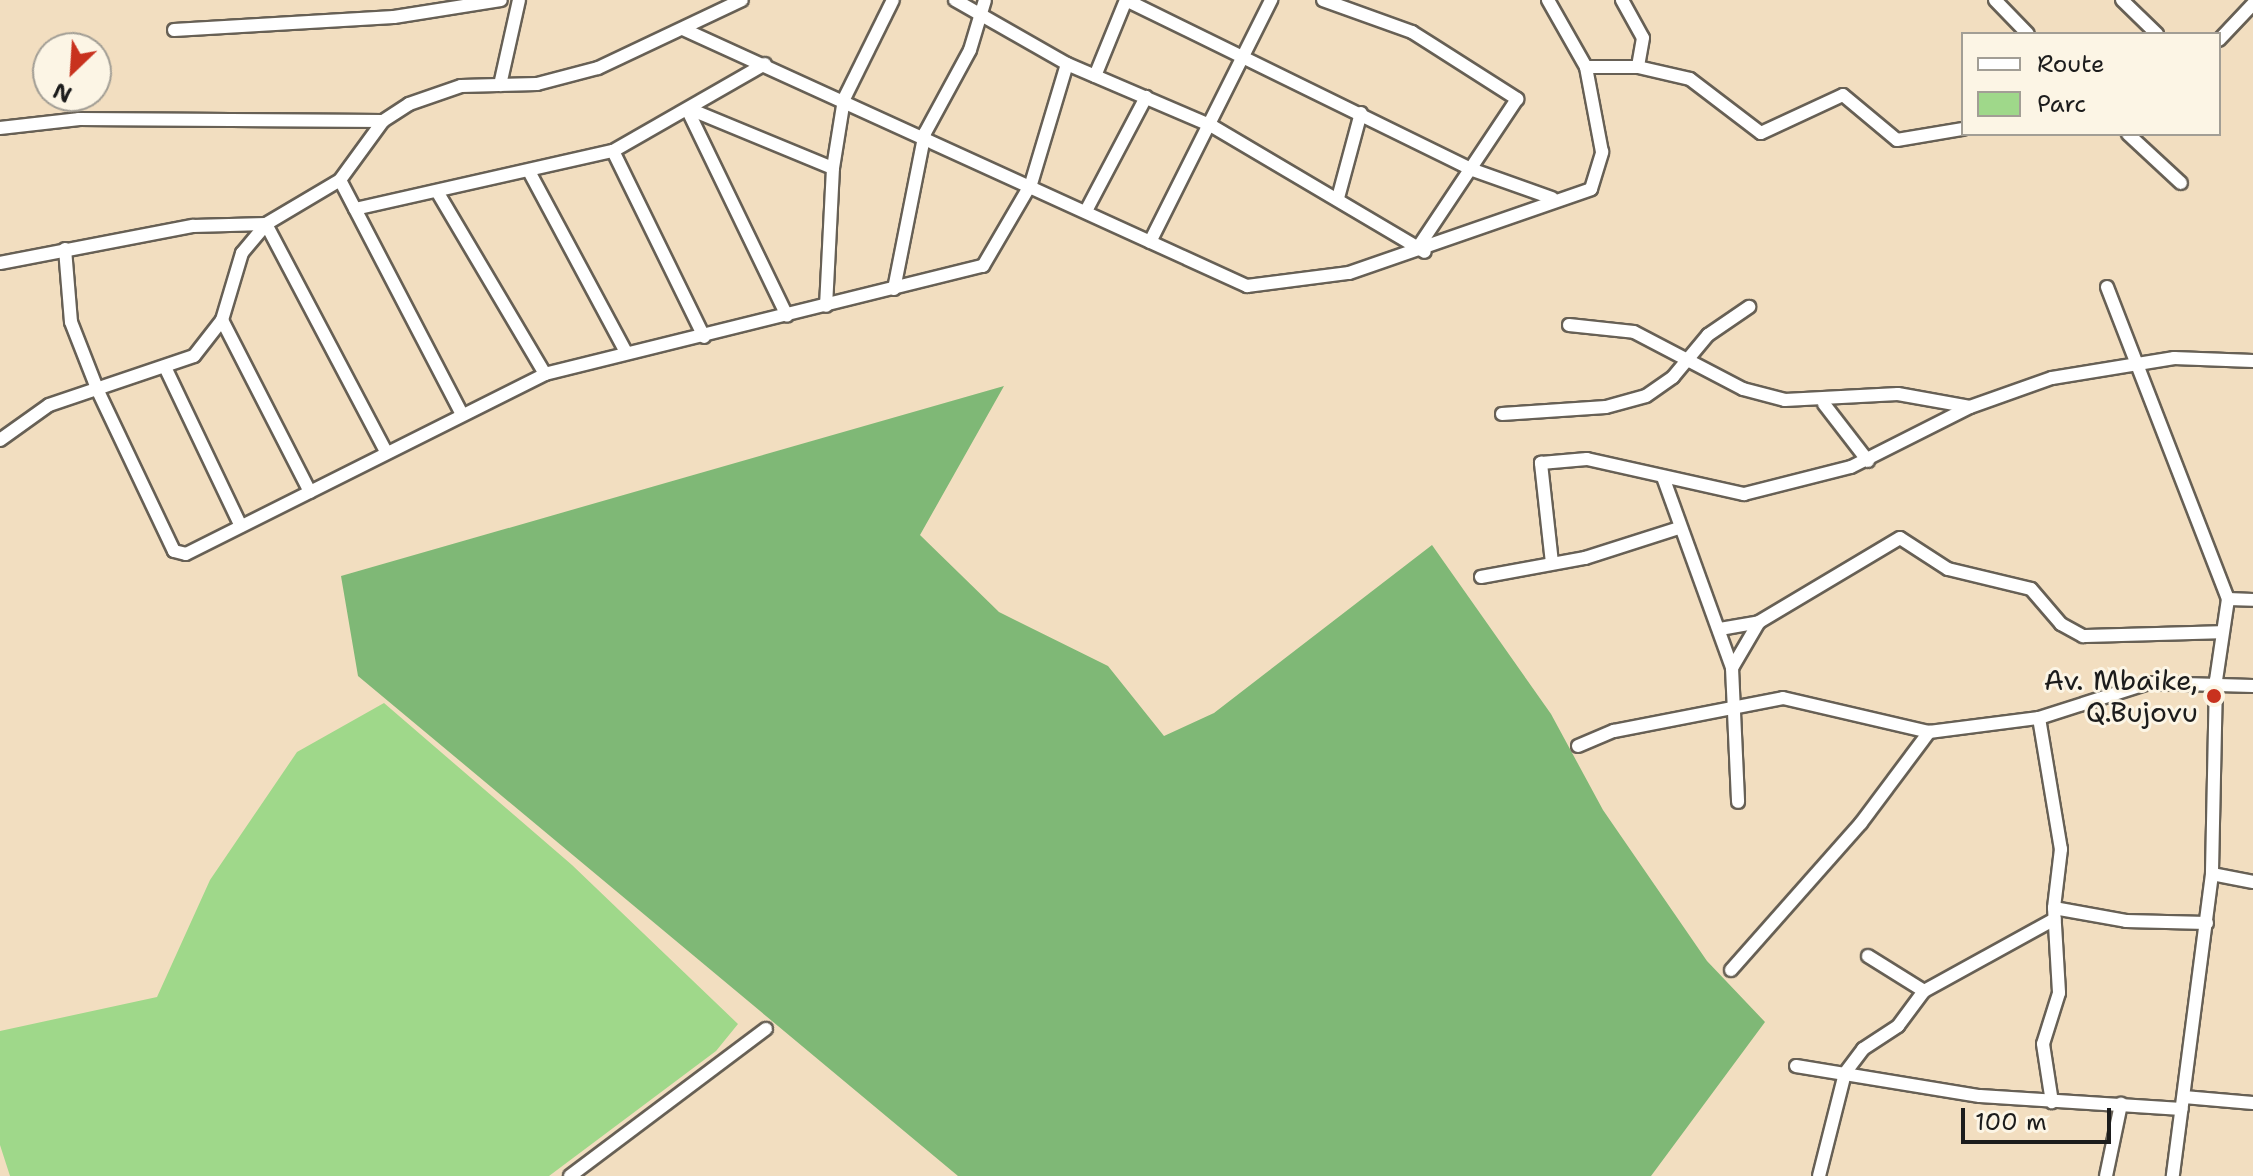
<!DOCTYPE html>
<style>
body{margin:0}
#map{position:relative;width:2253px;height:1176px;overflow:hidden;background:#f2dec0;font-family:"Shantell Sans",sans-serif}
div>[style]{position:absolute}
.green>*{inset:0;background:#9fd88a}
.forest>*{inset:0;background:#7fb876}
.roads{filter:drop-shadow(2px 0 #676055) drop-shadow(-2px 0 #676055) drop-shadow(0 2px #676055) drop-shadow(0 -2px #676055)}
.minor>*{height:12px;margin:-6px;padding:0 6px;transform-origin:6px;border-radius:6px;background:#fff}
.dots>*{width:22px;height:22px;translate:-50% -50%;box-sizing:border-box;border:4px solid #fcf5e5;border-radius:50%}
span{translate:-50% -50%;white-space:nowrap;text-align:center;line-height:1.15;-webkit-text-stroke:6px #fcf5e5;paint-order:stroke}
.poi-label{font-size:28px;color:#1c1c1c}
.right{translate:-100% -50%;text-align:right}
.legend{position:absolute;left:1961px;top:32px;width:260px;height:104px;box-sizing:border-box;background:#fcf5e5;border:2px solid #a29e95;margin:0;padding:10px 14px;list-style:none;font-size:24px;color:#1c1c1c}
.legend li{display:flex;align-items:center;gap:16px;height:40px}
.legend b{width:40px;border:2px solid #a29e95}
.north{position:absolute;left:32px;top:32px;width:80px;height:80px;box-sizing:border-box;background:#fcf5e5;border:2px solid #a29e95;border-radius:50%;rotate:205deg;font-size:22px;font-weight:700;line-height:32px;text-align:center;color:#1c1c1c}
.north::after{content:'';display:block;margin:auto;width:28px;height:36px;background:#c8321e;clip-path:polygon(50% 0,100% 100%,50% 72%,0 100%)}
.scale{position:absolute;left:1961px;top:1108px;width:150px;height:36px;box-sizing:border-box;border:4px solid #1c1c1c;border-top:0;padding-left:10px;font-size:24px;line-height:28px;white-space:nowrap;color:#1c1c1c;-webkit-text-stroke:6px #fcf5e5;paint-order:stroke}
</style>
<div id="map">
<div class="green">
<i style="clip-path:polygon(384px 703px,572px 865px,738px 1024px,716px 1051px,549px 1176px,10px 1176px,0 1145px,0 1031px,157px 997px,210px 880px,297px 752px)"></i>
</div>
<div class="forest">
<i style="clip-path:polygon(1004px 386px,920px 535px,999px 612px,1108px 666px,1164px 736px,1214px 713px,1432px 545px,1551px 714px,1603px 810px,1707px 961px,1765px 1022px,1651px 1176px,958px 1176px,358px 676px,341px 576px)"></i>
</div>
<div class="roads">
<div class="minor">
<i style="left:955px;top:0;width:129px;rotate:29.7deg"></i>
<i style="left:1067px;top:64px;width:158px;rotate:23.2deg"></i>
<i style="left:1212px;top:126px;width:247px;rotate:30.6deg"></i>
<i style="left:1126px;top:0;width:386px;rotate:26.1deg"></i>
<i style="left:1473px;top:170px;width:84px;rotate:19.5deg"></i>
<i style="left:1323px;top:0;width:95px;rotate:19.8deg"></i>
<i style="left:1412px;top:32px;width:125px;rotate:32.5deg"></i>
<i style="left:1517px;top:99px;width:177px;rotate:123.7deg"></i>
<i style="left:1622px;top:0;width:43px;rotate:61.1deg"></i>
<i style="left:1643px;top:38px;width:29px;rotate:100deg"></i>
<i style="left:1995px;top:0;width:47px;rotate:45.9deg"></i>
<i style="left:2122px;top:0;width:49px;rotate:44.2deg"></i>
<i style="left:683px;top:29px;width:620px;rotate:24.5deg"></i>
<i style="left:1247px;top:286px;width:103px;rotate:-7.3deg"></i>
<i style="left:1349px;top:273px;width:256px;rotate:-19.1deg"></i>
<i style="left:1591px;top:189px;width:39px;rotate:-73deg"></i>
<i style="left:1602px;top:152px;width:86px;rotate:-100.7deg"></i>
<i style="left:1586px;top:67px;width:77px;rotate:-119.6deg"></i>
<i style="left:174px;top:30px;width:220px;rotate:-3.4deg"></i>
<i style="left:394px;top:17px;width:108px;rotate:-9deg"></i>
<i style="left:2219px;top:40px;width:50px;rotate:-46.6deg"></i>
<i style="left:1586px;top:67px;width:52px"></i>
<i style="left:1638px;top:67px;width:53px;rotate:13deg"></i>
<i style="left:1690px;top:79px;width:89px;rotate:37.3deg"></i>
<i style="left:1761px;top:133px;width:90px;rotate:-24.9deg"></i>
<i style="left:1843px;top:95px;width:70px;rotate:39.8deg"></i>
<i style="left:1897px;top:140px;width:67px;rotate:-9.5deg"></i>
<i style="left:1095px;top:76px;width:82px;rotate:-67.8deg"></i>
<i style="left:500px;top:85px;width:87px;rotate:-77.4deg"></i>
<i style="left:692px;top:110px;width:152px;rotate:22.4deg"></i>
<i style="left:833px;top:168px;width:138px;rotate:92.9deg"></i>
<i style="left:689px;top:113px;width:225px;rotate:64.2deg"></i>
<i style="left:0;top:128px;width:80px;rotate:-6.5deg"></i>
<i style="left:79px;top:119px;width:304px;rotate:0.4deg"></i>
<i style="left:2128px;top:134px;width:72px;rotate:42.8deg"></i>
<i style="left:613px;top:151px;width:207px;rotate:63.9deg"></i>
<i style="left:833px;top:168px;width:70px;rotate:-80.9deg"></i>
<i style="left:844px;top:99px;width:110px;rotate:-63.7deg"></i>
<i style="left:531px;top:175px;width:201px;rotate:61.8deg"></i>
<i style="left:340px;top:180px;width:260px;rotate:62.5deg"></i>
<i style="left:438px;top:193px;width:210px;rotate:59.4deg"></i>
<i style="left:1338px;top:198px;width:88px;rotate:-74.9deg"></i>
<i style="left:355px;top:209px;width:264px;rotate:-12.7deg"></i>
<i style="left:613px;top:151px;width:175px;rotate:-29.8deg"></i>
<i style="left:1086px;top:211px;width:129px;rotate:-62.2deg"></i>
<i style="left:1150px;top:242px;width:271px;rotate:-63.4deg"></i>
<i style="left:65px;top:249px;width:73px;rotate:85.3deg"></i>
<i style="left:71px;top:322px;width:74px;rotate:68.6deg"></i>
<i style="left:98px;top:391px;width:177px;rotate:64.6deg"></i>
<i style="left:174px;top:551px;width:12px;rotate:14deg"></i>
<i style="left:186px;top:554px;width:402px;rotate:-26.6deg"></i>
<i style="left:545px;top:374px;width:451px;rotate:-13.9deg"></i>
<i style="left:983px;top:266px;width:95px;rotate:-59.7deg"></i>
<i style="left:1031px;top:184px;width:125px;rotate:-73.3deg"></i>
<i style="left:0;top:263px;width:197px;rotate:-10.9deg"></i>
<i style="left:193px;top:226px;width:73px;rotate:-1.6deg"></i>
<i style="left:266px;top:224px;width:258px;rotate:62.2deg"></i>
<i style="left:2107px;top:287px;width:335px;rotate:68.8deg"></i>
<i style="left:2228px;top:599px;width:82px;rotate:98.4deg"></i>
<i style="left:2216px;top:680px;width:194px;rotate:91.2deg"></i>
<i style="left:2212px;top:874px;width:305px;rotate:97.4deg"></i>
<i style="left:894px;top:289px;width:159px;rotate:-78.8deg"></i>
<i style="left:925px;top:133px;width:94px;rotate:-61.5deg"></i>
<i style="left:970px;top:50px;width:52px;rotate:-73.3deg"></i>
<i style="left:222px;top:320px;width:193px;rotate:62.9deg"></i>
<i style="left:1569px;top:325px;width:65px;rotate:6.1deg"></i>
<i style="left:1634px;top:332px;width:123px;rotate:27.6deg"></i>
<i style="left:1743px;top:389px;width:43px;rotate:14.7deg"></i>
<i style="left:1785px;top:400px;width:113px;rotate:-3deg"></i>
<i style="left:1898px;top:394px;width:73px;rotate:10.2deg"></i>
<i style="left:165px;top:367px;width:176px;rotate:64.5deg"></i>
<i style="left:1824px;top:404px;width:72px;rotate:52.3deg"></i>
<i style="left:1502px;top:414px;width:104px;rotate:-3.9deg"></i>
<i style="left:1606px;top:407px;width:41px;rotate:-15.4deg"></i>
<i style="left:1646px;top:396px;width:33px;rotate:-35deg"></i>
<i style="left:1673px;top:377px;width:55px;rotate:-50.2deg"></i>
<i style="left:1708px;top:335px;width:50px;rotate:-34.3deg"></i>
<i style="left:0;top:440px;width:60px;rotate:-35.5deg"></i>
<i style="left:49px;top:405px;width:153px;rotate:-18.7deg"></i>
<i style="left:194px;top:356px;width:46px;rotate:-52.1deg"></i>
<i style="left:222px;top:320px;width:70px;rotate:-73.4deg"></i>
<i style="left:242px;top:253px;width:38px;rotate:-50deg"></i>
<i style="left:266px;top:224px;width:86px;rotate:-30.7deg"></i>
<i style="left:340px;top:180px;width:73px;rotate:-53.9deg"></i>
<i style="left:383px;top:121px;width:31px;rotate:-33deg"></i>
<i style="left:409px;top:104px;width:55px;rotate:-19.1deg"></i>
<i style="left:461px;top:86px;width:76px;rotate:-1.5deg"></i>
<i style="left:537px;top:84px;width:63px;rotate:-14.7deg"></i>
<i style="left:598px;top:68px;width:159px;rotate:-25.3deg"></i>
<i style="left:1663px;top:477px;width:203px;rotate:70.1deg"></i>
<i style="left:1732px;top:668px;width:134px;rotate:87.4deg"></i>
<i style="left:1552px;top:563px;width:101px;rotate:-96.3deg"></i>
<i style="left:1541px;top:463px;width:46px;rotate:-5deg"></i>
<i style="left:1587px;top:459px;width:161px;rotate:12.6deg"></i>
<i style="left:1744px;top:494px;width:110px;rotate:-14.2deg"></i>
<i style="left:1851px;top:467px;width:133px;rotate:-26.8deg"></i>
<i style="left:1970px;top:407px;width:87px;rotate:-19.5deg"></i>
<i style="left:2052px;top:378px;width:124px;rotate:-9.3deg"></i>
<i style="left:2174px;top:358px;width:79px;rotate:2.2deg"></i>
<i style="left:1481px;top:577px;width:106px;rotate:-10.4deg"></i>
<i style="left:1585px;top:558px;width:99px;rotate:-17.7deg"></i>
<i style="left:2228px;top:599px;width:25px;rotate:2deg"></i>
<i style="left:1720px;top:629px;width:40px;rotate:-10deg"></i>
<i style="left:1732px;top:668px;width:53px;rotate:-59.6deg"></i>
<i style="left:1759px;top:622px;width:164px;rotate:-30.8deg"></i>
<i style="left:1900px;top:538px;width:57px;rotate:32.9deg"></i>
<i style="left:1948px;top:569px;width:85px;rotate:13.5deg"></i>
<i style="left:2031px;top:589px;width:46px;rotate:49.4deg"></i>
<i style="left:2061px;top:624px;width:25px;rotate:29deg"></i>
<i style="left:2083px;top:636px;width:139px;rotate:-1.6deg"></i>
<i style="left:2039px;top:718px;width:133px;rotate:80.5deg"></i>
<i style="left:2061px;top:849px;width:59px;rotate:96.8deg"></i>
<i style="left:2054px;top:908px;width:85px;rotate:86.6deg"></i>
<i style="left:2059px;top:993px;width:53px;rotate:107.4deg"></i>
<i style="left:2043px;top:1044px;width:59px;rotate:81.2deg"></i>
<i style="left:1578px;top:746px;width:39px;rotate:-23deg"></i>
<i style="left:1614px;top:731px;width:172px;rotate:-11deg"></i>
<i style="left:1783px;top:698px;width:150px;rotate:13.1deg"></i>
<i style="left:1929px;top:732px;width:111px;rotate:-7.3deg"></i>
<i style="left:2039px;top:718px;width:115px;rotate:-17.7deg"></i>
<i style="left:2149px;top:683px;width:104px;rotate:1.7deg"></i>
<i style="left:2212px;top:874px;width:42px;rotate:11deg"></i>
<i style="left:2054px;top:908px;width:73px;rotate:10.2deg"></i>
<i style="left:2126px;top:921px;width:81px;rotate:1.4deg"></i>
<i style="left:1868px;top:956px;width:66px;rotate:32deg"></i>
<i style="left:1731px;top:970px;width:196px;rotate:-48.5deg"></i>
<i style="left:1861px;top:823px;width:114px;rotate:-53.2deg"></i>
<i style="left:1796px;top:1066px;width:186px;rotate:9.3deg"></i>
<i style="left:1980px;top:1096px;width:202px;rotate:3.7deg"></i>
<i style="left:2184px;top:1097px;width:69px;rotate:5deg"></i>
<i style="left:570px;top:1176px;width:245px;rotate:-36.9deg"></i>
<i style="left:1819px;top:1176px;width:106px;rotate:-75.8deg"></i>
<i style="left:1845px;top:1073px;width:30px;rotate:-53deg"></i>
<i style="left:1863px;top:1049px;width:42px;rotate:-33.3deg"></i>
<i style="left:1898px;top:1026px;width:44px;rotate:-53.4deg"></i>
<i style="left:1924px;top:991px;width:149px;rotate:-28.8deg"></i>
<i style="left:2106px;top:1176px;width:74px;rotate:-78.2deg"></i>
</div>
</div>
<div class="dots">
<i style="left:2214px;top:696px;background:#c8321e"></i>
</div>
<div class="poi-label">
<span class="right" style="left:2198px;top:696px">Av. Mbaike,<br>Q.Bujovu</span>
</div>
<ul class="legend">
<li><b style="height:10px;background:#fff"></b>Route</li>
<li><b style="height:22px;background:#9fd88a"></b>Parc</li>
</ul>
<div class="north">N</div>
<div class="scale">100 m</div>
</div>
